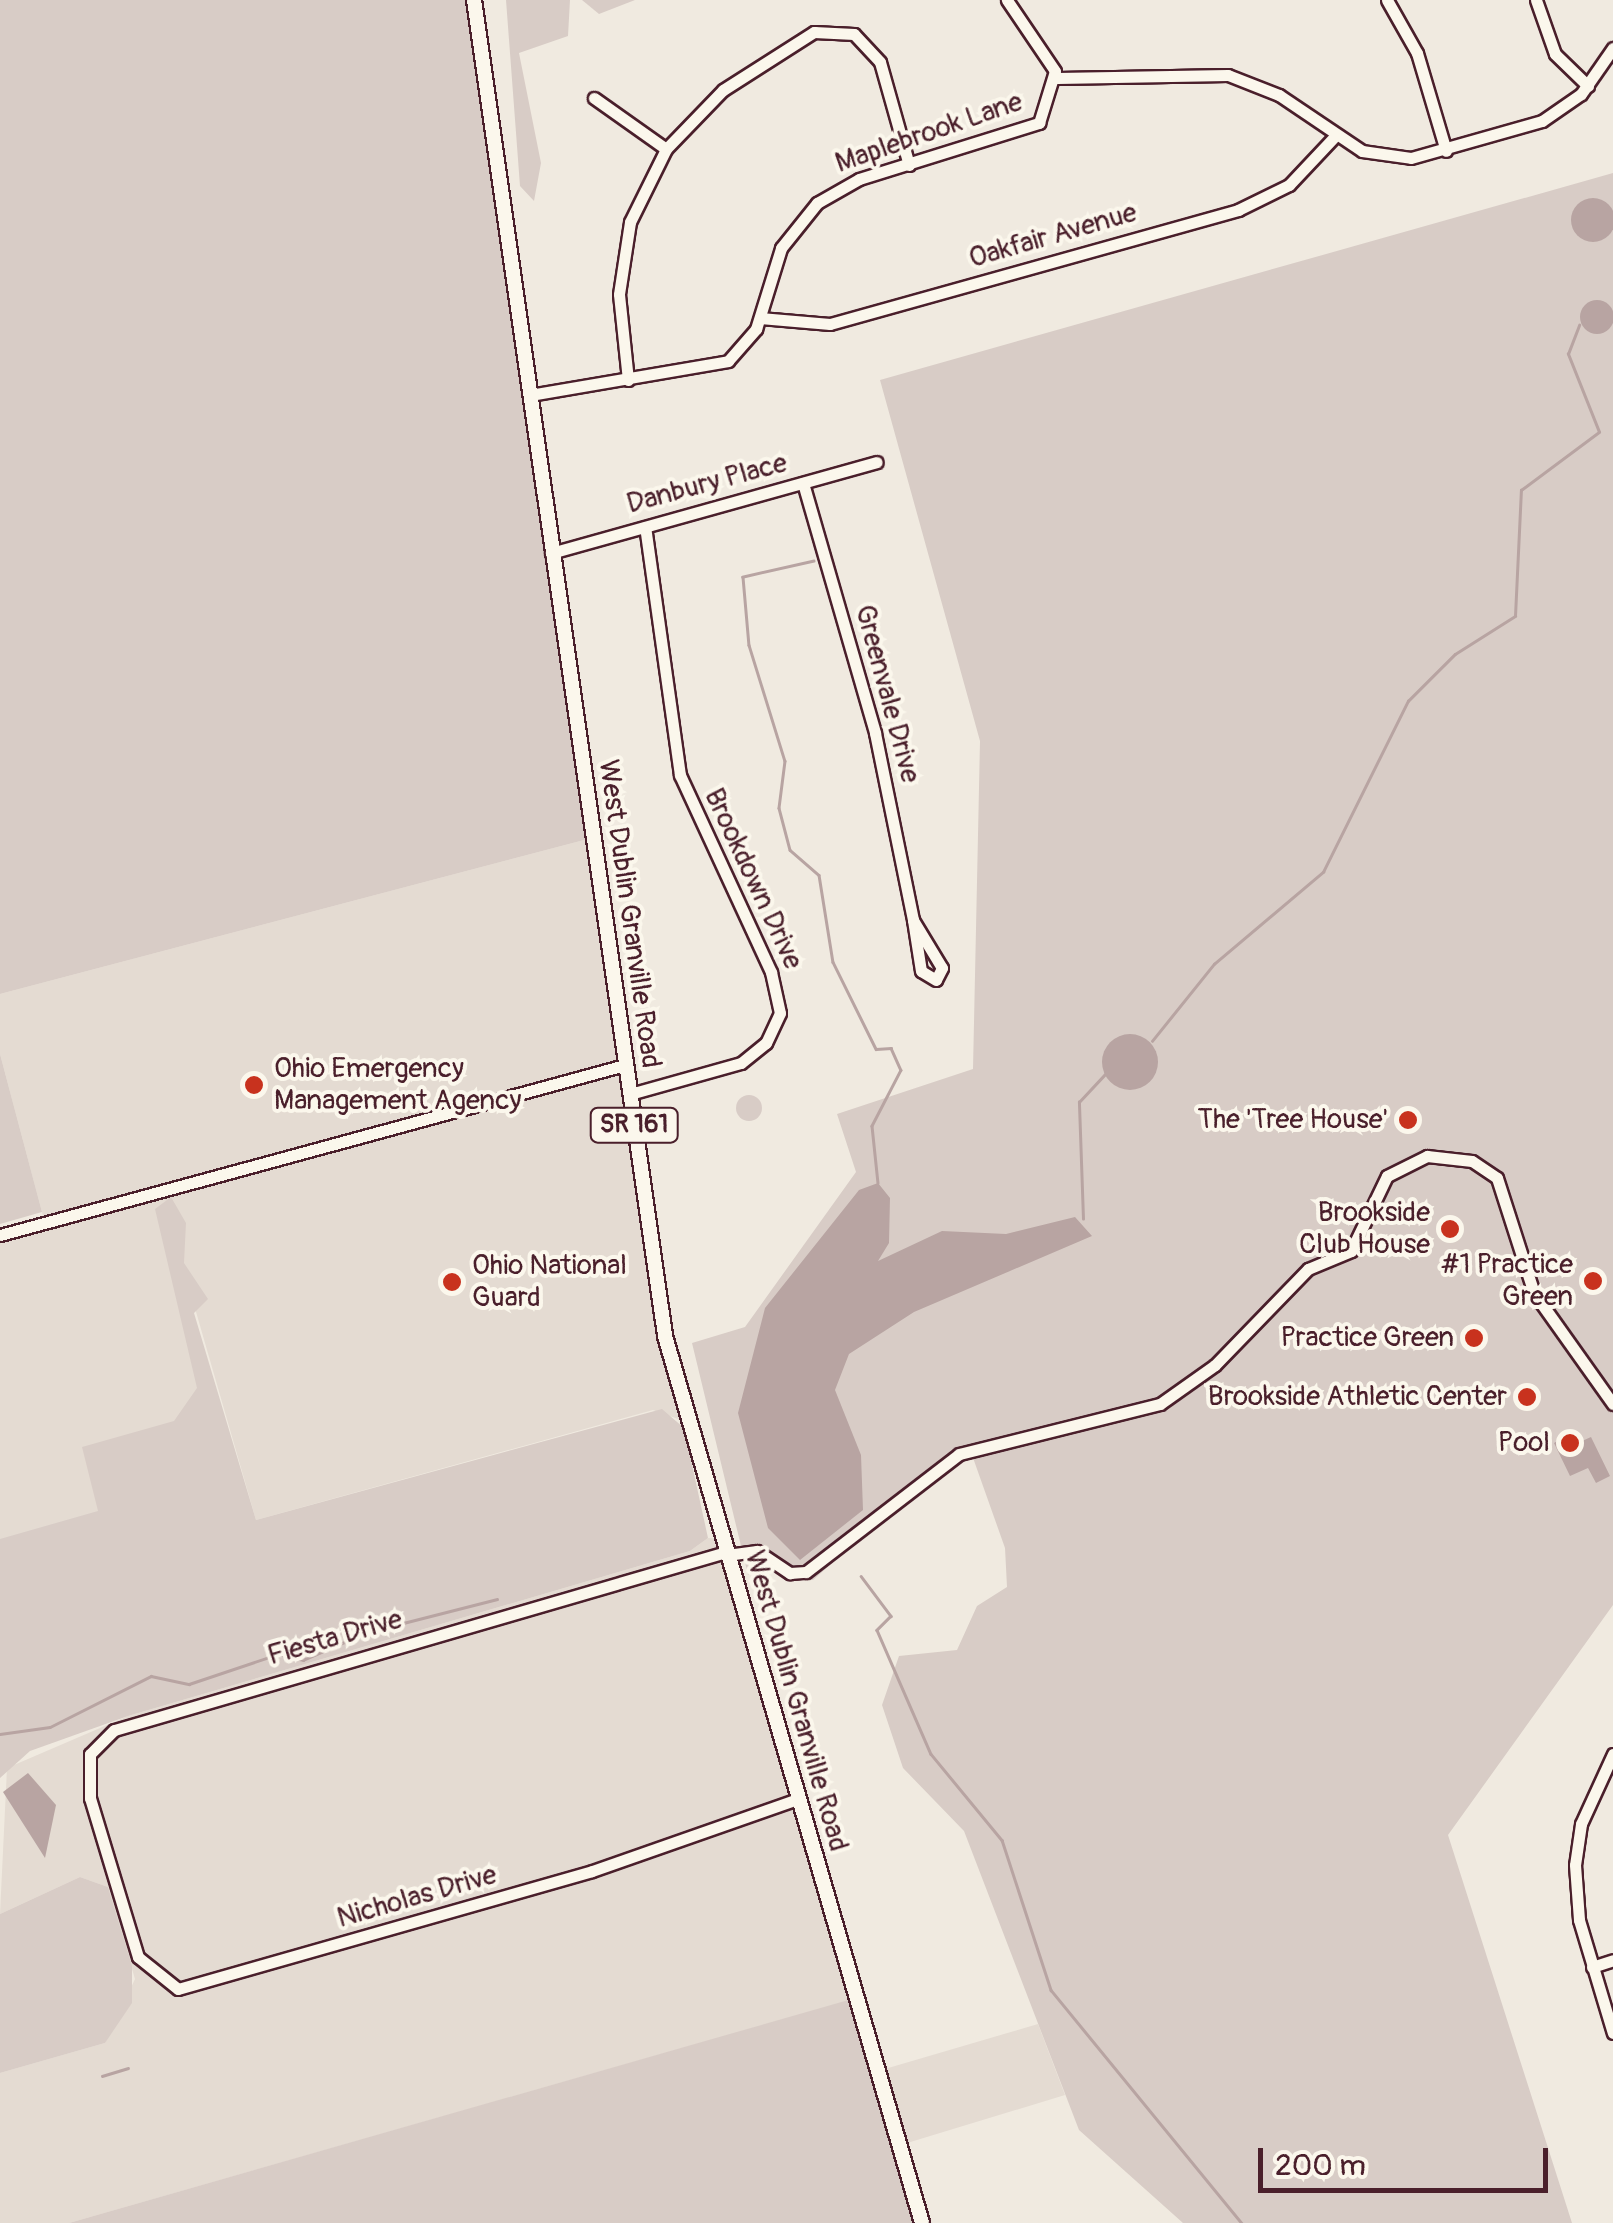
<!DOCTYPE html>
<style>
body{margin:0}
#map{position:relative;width:1613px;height:2223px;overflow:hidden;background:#f0eae0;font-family:Pangolin,sans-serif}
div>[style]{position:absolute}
.built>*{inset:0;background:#e4dbd2}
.green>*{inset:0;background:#d8ccc6}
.round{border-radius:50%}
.water>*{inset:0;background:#b8a4a2}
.stream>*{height:2.5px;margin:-1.25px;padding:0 1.25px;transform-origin:1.25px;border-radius:1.25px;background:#b8a4a2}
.roads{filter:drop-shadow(2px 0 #4a1f2b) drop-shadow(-2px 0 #4a1f2b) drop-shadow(0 2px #4a1f2b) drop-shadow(0 -2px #4a1f2b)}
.minor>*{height:11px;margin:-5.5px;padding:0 5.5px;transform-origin:5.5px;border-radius:5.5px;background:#fbf7ec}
.major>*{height:14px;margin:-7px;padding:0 7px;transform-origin:7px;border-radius:7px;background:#fbf7ec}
.dots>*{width:28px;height:28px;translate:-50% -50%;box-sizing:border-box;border:5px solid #fbf7ec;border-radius:50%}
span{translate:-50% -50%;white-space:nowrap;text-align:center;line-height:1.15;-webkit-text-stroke:8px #fbf7ec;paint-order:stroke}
.shield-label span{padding:2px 8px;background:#fbf7ec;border:2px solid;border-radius:8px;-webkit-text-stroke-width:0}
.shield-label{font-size:25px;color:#4a1f2b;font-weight:700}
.street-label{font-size:28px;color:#4a1f2b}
.poi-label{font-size:28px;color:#4a1f2b}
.left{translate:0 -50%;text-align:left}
.right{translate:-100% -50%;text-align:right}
.scale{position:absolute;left:1258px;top:2148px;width:290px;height:45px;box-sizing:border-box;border:5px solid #4a1f2b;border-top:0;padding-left:12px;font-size:30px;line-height:35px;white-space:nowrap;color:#4a1f2b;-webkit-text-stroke:8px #fbf7ec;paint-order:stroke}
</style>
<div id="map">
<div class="built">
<i style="clip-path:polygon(588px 839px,681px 1420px,653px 1410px,256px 1520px,171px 1225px,243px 1514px,0 1567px,0 1244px,47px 1231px,0 1054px,0 994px)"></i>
<i style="clip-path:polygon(708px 1538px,724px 1539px,878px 2071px,1038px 2024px,1065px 2095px,894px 2147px,851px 2000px,69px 2223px,0 2223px,0 2073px,105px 2043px,135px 1979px,108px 1887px,80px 1877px,0 1914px,7px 1768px,128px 1716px,690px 1551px)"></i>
</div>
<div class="green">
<i style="clip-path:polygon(0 0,465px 0,588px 839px,0 994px)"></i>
<i style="clip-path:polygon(506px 0,570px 0,568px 36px,519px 53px,541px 163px,534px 201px,520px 186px)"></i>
<i style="clip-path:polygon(582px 0,635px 0,599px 14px)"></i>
<i style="clip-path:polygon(1613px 173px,1613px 1605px,1448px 1835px,1572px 2223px,1183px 2223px,1079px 2130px,964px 1831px,903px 1768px,882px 1705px,899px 1656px,957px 1650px,977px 1606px,1007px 1587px,1005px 1548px,972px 1455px,919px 1486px,813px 1580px,784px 1579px,764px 1564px,748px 1575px,692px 1343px,745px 1327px,856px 1172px,837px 1114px,973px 1069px,980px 741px,880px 380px)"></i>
<i style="clip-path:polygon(0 1054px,42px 1212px,0 1224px)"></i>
<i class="round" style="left:736px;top:1095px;width:26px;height:26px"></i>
<i style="clip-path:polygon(171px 1197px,186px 1223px,184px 1263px,208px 1299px,194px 1313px,256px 1520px,662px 1409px,684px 1428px,708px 1538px,690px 1551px,128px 1716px,30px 1751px,0 1778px,0 1539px,98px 1511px,82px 1447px,174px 1421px,197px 1388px,155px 1209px)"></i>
<i style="clip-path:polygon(80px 1877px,108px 1887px,132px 1966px,132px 2003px,105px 2043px,0 2073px,0 1914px)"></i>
<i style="clip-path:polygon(852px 1999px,916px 2223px,69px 2223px)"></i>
</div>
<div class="water">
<i class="round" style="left:1571px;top:198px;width:44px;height:44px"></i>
<i class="round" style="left:1580px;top:300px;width:34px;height:34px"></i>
<i class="round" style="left:1102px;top:1034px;width:56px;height:56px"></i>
<i style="clip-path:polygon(878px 1183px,890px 1198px,889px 1243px,878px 1261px,942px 1231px,1006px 1234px,1075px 1217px,1092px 1236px,914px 1312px,849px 1354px,835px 1390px,861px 1455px,863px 1510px,800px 1560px,768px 1528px,738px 1413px,765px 1308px,859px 1190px)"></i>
<i style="clip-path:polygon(1566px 1436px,1571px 1446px,1591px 1437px,1610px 1476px,1596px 1483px,1588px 1468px,1570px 1476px,1554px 1443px)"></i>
<i style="clip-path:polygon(28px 1773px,56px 1805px,45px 1858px,3px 1792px)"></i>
</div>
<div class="stream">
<i style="left:814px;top:561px;width:73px;rotate:167.3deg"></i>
<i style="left:743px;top:577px;width:68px;rotate:85deg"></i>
<i style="left:749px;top:645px;width:121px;rotate:72.8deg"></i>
<i style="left:785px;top:761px;width:47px;rotate:97.3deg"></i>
<i style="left:779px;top:808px;width:43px;rotate:75.3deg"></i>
<i style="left:790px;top:850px;width:38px;rotate:41deg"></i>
<i style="left:819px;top:875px;width:88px;rotate:80.9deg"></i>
<i style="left:833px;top:962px;width:97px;rotate:63.7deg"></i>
<i style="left:876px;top:1049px;width:15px;rotate:-4deg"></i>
<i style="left:891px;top:1048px;width:24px;rotate:66deg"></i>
<i style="left:901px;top:1070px;width:63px;rotate:117.4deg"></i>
<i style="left:872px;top:1126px;width:57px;rotate:84deg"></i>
<i style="left:1152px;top:1041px;width:99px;rotate:-51.2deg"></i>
<i style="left:1214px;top:964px;width:143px;rotate:-40.2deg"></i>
<i style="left:1323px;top:872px;width:191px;rotate:-63.6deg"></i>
<i style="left:1408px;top:701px;width:66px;rotate:-45deg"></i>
<i style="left:1455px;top:654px;width:71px;rotate:-32.3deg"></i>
<i style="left:1515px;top:616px;width:126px;rotate:-87.3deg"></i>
<i style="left:1521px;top:490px;width:97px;rotate:-36.6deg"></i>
<i style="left:1599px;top:432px;width:84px;rotate:-111.7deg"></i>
<i style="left:1568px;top:354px;width:31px;rotate:-69deg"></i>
<i style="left:1083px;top:1219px;width:117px;rotate:-92deg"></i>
<i style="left:1079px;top:1102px;width:42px;rotate:-46.9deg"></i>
<i style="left:861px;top:1576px;width:50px;rotate:53.1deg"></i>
<i style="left:891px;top:1616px;width:20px;rotate:135deg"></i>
<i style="left:877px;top:1630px;width:135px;rotate:66.5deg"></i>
<i style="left:931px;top:1754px;width:112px;rotate:50.5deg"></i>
<i style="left:1002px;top:1840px;width:158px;rotate:71.9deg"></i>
<i style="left:1051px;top:1990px;width:301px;rotate:50.7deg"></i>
<i style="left:0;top:1734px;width:50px;rotate:-8deg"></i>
<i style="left:50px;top:1727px;width:113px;rotate:-26.8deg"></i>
<i style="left:151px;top:1676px;width:39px;rotate:12deg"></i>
<i style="left:189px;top:1684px;width:94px;rotate:-18.6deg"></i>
<i style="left:278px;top:1654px;width:26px;rotate:13deg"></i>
<i style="left:303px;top:1660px;width:71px;rotate:-23.3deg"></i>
<i style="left:368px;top:1632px;width:133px;rotate:-14.3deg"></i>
<i style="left:102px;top:2076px;width:27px;rotate:-17deg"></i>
</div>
<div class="roads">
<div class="minor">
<i style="left:1387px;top:0;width:61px;rotate:60.5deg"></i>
<i style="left:1417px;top:53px;width:102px;rotate:73.5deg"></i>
<i style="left:1536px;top:0;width:57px;rotate:70.6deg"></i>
<i style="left:1555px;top:54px;width:46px;rotate:44.1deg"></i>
<i style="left:1057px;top:78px;width:171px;rotate:-1deg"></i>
<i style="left:1228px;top:75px;width:55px;rotate:21.4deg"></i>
<i style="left:1279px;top:95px;width:100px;rotate:34deg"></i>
<i style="left:1362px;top:151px;width:49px;rotate:8.1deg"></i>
<i style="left:1411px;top:158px;width:136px;rotate:-15.8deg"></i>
<i style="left:1542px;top:121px;width:47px;rotate:-34.7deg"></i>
<i style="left:1581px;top:94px;width:56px;rotate:-55.2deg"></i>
<i style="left:594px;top:98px;width:88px;rotate:35.3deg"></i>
<i style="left:760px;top:318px;width:70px;rotate:4.9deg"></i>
<i style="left:830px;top:324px;width:424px;rotate:-15.6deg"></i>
<i style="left:1238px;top:210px;width:57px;rotate:-26.1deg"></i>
<i style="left:1289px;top:185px;width:67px;rotate:-46.8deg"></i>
<i style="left:628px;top:380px;width:86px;rotate:-96deg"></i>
<i style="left:619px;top:294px;width:73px;rotate:-81.3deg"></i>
<i style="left:630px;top:222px;width:81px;rotate:-63.7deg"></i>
<i style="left:666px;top:149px;width:82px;rotate:-46deg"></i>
<i style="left:723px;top:90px;width:108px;rotate:-32.5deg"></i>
<i style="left:814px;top:32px;width:40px;rotate:2.9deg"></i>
<i style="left:854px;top:34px;width:38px;rotate:47deg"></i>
<i style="left:880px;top:62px;width:107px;rotate:74.3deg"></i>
<i style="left:530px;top:395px;width:201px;rotate:-9.7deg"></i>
<i style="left:728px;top:361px;width:43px;rotate:-48.8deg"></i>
<i style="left:756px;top:329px;width:85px;rotate:-72.8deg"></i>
<i style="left:781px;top:248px;width:58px;rotate:-51.3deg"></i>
<i style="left:817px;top:203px;width:48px;rotate:-29.7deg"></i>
<i style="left:859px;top:179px;width:189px;rotate:-17.3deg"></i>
<i style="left:1039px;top:123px;width:54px;rotate:-72.9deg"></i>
<i style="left:1055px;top:71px;width:86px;rotate:-124.1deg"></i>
<i style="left:803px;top:483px;width:260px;rotate:73.9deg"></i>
<i style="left:875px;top:733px;width:191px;rotate:78.5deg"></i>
<i style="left:913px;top:920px;width:56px;rotate:58.9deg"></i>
<i style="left:942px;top:968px;width:13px;rotate:117deg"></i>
<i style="left:936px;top:980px;width:17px;rotate:-149deg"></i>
<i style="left:921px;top:971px;width:52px;rotate:-98.9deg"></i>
<i style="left:551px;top:553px;width:338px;rotate:-15.6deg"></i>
<i style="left:630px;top:1094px;width:115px;rotate:-15.6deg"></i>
<i style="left:741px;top:1063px;width:32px;rotate:-39deg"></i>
<i style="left:766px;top:1043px;width:33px;rotate:-65deg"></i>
<i style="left:780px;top:1013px;width:42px;rotate:-102.4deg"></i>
<i style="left:771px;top:972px;width:217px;rotate:-114.8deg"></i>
<i style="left:680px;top:775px;width:250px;rotate:-98deg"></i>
<i style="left:0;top:1235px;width:648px;rotate:-15.22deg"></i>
<i style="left:726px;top:1552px;width:637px;rotate:163.78deg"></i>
<i style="left:114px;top:1730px;width:34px;rotate:135deg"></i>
<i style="left:90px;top:1754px;width:44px;rotate:90deg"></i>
<i style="left:90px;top:1798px;width:166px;rotate:73.2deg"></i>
<i style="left:138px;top:1957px;width:51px;rotate:38.7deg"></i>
<i style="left:178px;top:1989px;width:430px;rotate:-15.9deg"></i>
<i style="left:592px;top:1871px;width:218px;rotate:-19.3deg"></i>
<i style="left:727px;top:1555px;width:30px;rotate:-8deg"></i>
<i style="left:757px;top:1551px;width:40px;rotate:34deg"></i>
<i style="left:790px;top:1573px;width:16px;rotate:-4deg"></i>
<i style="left:806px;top:1572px;width:193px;rotate:-37.6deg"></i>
<i style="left:959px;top:1454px;width:207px;rotate:-14deg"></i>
<i style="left:1160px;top:1404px;width:67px;rotate:-35.3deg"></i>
<i style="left:1215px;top:1365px;width:134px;rotate:-45.9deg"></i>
<i style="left:1308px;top:1269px;width:47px;rotate:-22.7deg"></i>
<i style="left:1351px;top:1251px;width:83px;rotate:-64.4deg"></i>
<i style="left:1387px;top:1176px;width:45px;rotate:-26.6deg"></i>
<i style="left:1427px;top:1156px;width:45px;rotate:6.3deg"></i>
<i style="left:1472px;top:1161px;width:30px;rotate:34deg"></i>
<i style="left:1497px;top:1178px;width:121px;rotate:72.2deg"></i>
<i style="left:1534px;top:1293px;width:136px;rotate:54.6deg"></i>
<i style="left:1613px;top:1754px;width:77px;rotate:114.6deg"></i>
<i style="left:1581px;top:1824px;width:41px;rotate:98.3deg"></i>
<i style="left:1575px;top:1865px;width:55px;rotate:85.8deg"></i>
<i style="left:1579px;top:1920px;width:118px;rotate:73.3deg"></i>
<i style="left:1592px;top:1967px;width:22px;rotate:-18deg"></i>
</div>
<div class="major">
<i style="left:474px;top:0;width:1350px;rotate:81.86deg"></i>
<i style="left:665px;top:1336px;width:923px;rotate:73.84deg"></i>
</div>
</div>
<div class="dots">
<i style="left:254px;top:1085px;background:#c8321e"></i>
<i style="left:1408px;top:1120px;background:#c8321e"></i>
<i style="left:1450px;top:1229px;background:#c8321e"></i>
<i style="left:1593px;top:1281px;background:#c8321e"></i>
<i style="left:452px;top:1282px;background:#c8321e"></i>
<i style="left:1474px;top:1338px;background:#c8321e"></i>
<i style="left:1527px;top:1397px;background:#c8321e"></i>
<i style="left:1570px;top:1443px;background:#c8321e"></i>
</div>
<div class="shield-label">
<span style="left:634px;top:1125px">SR 161</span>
</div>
<div class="street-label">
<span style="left:929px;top:133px;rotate:-19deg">Maplebrook Lane</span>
<span style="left:1053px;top:236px;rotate:-16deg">Oakfair Avenue</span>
<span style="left:707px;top:484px;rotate:-15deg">Danbury Place</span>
<span style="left:887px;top:694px;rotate:75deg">Greenvale Drive</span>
<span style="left:753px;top:879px;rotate:65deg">Brookdown Drive</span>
<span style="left:629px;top:914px;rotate:82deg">West Dublin Granville Road</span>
<span style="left:335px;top:1638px;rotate:-16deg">Fiesta Drive</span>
<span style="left:796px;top:1701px;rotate:74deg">West Dublin Granville Road</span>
<span style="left:417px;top:1897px;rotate:-16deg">Nicholas Drive</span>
</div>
<div class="poi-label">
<span class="left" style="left:274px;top:1085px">Ohio Emergency<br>Management Agency</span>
<span class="right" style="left:1388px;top:1120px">The 'Tree House'</span>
<span class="right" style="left:1430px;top:1229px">Brookside<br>Club House</span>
<span class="right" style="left:1573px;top:1281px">#1 Practice<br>Green</span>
<span class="left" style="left:472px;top:1282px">Ohio National<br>Guard</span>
<span class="right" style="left:1454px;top:1338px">Practice Green</span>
<span class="right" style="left:1507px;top:1397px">Brookside Athletic Center</span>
<span class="right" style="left:1550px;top:1443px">Pool</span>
</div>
<div class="scale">200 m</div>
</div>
